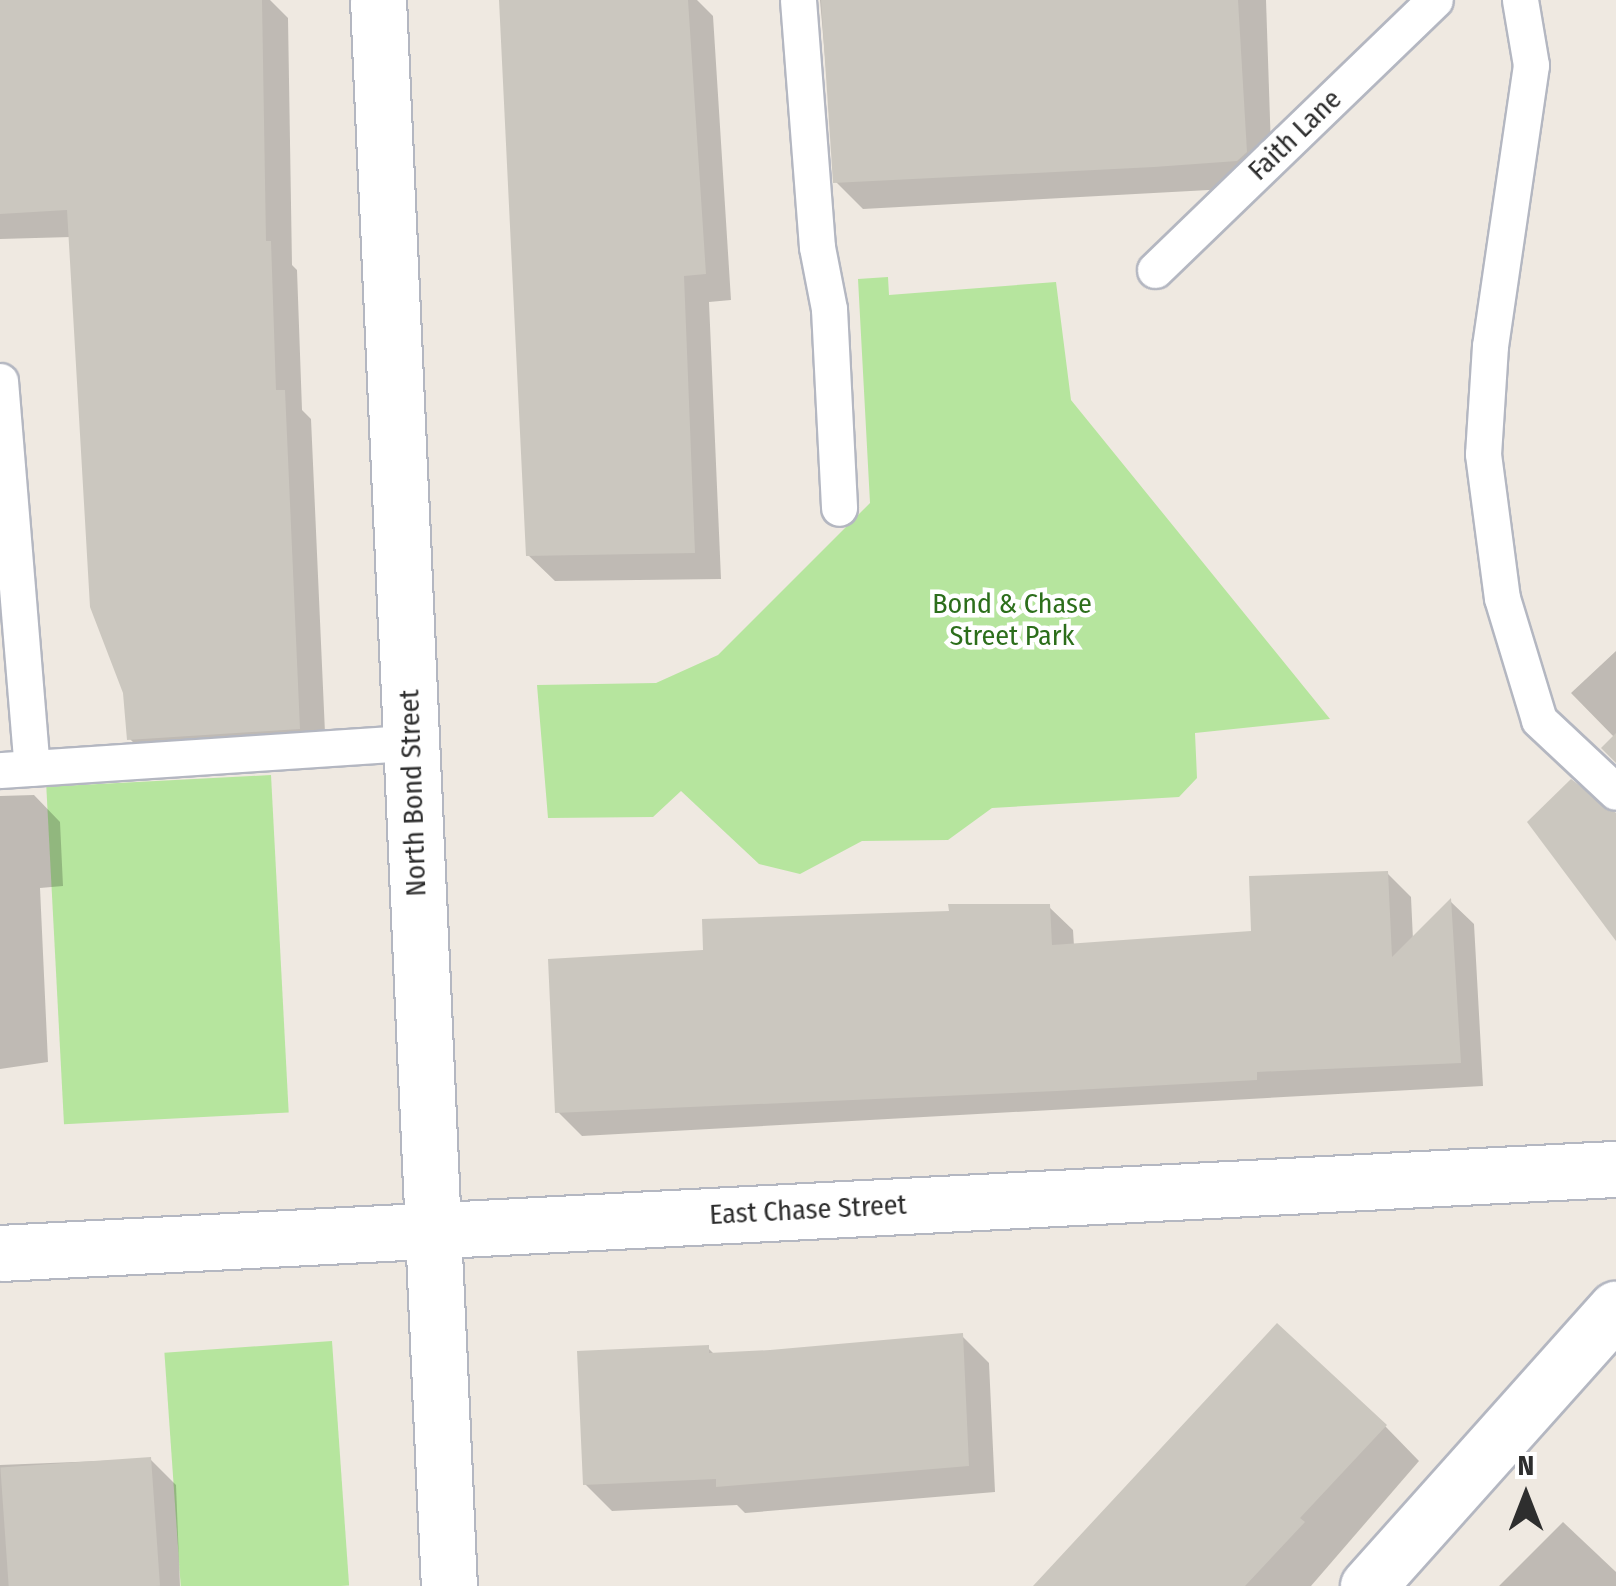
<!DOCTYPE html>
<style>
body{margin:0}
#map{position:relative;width:1616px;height:1586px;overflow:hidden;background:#efe9e1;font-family:"Fira Sans Condensed",sans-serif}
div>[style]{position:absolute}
.green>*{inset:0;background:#b6e59e;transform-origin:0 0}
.shadow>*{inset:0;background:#0003}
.building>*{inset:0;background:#cbc7bf;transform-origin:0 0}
.roads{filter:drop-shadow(2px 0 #b4b7c1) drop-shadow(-2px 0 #b4b7c1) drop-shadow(0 2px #b4b7c1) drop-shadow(0 -2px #b4b7c1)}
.lane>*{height:35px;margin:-17.5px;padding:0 17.5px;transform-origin:17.5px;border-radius:17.5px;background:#fff}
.street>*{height:55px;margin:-27.5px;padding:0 27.5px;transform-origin:27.5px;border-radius:27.5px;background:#fff}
span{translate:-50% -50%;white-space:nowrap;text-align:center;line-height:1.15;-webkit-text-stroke:9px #fff;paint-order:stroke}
.street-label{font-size:28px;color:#2e2e2e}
.park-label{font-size:28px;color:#2c6e1b}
.north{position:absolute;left:1476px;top:1446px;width:100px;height:100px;-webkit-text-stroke:8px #fff;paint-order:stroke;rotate:0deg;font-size:28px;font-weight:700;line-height:40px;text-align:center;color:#2e2e2e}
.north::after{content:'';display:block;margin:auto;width:35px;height:45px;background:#2e2e2e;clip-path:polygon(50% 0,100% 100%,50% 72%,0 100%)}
</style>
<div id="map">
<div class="green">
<i style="clip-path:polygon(888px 277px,889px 295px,1056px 282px,1071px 400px,1330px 719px,1195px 733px,1197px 778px,1179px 797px,992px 808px,948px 840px,862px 841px,800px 874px,759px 864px,681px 791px,653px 817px,548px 818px,537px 685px,656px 683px,718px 655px,870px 503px,858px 279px)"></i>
<i style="left:271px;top:775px;width:338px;height:225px;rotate:87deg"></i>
<i style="left:332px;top:1341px;width:245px;height:168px;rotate:86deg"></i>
</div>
<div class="shadow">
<i style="clip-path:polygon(82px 0,270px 0,288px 18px,292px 265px,297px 270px,302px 410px,311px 419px,326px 755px,156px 766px,130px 739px,71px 237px,0 239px,0 4px)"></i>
<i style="clip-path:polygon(502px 0,697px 0,713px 16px,731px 300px,709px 302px,721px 579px,555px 581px,528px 555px)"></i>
<i style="clip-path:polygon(820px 0,1266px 0,1272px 179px,1264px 187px,863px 209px,836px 182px)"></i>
<i style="clip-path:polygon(1616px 651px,1616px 760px,1615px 738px,1571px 693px)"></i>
<i style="clip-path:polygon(34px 795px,60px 822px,63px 886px,40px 888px,48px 1062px,0 1069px,0 796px)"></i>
<i style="clip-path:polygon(1387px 873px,1411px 897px,1413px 940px,1451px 902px,1474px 924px,1483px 1086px,582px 1136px,558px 1112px,706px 952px,951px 914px,1049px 907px,1073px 930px,1074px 946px,1254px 933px)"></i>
<i style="clip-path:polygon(962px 1336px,989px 1363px,995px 1492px,745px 1513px,737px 1505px,612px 1511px,585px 1484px,708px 1348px,715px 1355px)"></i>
<i style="clip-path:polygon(1385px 1426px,1419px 1461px,1311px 1586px,1064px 1586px)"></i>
<i style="clip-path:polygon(150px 1459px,176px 1485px,180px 1586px,0 1586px,0 1465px)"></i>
<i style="clip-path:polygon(1563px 1522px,1616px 1572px,1616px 1586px,1499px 1586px)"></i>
</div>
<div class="building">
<i style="clip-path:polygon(0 0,262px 0,266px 241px,271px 241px,276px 390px,285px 390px,300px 729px,127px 740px,123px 693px,90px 607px,67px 210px,0 214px)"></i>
<i style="clip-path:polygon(499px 0,688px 0,706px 274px,684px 276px,695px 553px,526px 556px)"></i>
<i style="clip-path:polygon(821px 0,1238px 0,1247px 152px,1237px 161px,1154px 167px,833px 183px)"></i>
<i style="clip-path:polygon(1616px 733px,1616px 763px,1601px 748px)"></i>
<i style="clip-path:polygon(1571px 779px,1616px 813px,1616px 941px,1527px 822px)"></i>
<i style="clip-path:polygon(1388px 871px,1392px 957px,1451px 898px,1461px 1063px,1257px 1072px,1257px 1080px,1057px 1091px,555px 1113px,548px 959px,703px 950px,702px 919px,949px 911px,948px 904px,1050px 904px,1052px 945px,1251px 931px,1249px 876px)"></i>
<i style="clip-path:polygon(1277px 1323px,1387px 1425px,1300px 1518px,1305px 1522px,1245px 1586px,1033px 1586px)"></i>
<i style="clip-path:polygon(963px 1333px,969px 1466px,716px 1487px,716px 1479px,583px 1485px,577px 1351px,709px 1345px,709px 1353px,770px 1350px)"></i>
<i style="left:151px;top:1457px;width:129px;height:151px;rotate:86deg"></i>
</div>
<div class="roads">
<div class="lane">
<i style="left:798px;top:0;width:248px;rotate:85.6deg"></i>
<i style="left:817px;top:247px;width:63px;rotate:79deg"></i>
<i style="left:829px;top:309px;width:199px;rotate:87.1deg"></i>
<i style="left:1520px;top:0;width:66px;rotate:80.4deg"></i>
<i style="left:1531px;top:65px;width:284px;rotate:98.3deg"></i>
<i style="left:1490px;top:346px;width:108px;rotate:93.7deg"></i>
<i style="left:1483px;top:454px;width:145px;rotate:82.5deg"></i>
<i style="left:1502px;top:598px;width:127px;rotate:73.1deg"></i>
<i style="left:1539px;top:720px;width:105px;rotate:43.1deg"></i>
<i style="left:1155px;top:270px;width:389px;rotate:-44deg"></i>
<i style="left:0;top:381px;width:388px;rotate:85.3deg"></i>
<i style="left:0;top:770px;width:412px;rotate:-3.8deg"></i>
</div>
<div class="street">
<i style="left:378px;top:0;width:1588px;rotate:87.44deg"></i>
<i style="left:0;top:1253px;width:1618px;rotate:-2.98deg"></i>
<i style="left:1368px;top:1586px;width:372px;rotate:-48.2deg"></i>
</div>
</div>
<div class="street-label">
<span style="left:1295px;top:135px;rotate:-44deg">Faith Lane</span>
<span style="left:413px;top:793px;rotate:-92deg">North Bond Street</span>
<span style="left:808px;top:1210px;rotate:-3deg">East Chase Street</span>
</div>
<div class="park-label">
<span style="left:1012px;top:620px">Bond &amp; Chase<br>Street Park</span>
</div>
<div class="north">N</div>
</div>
